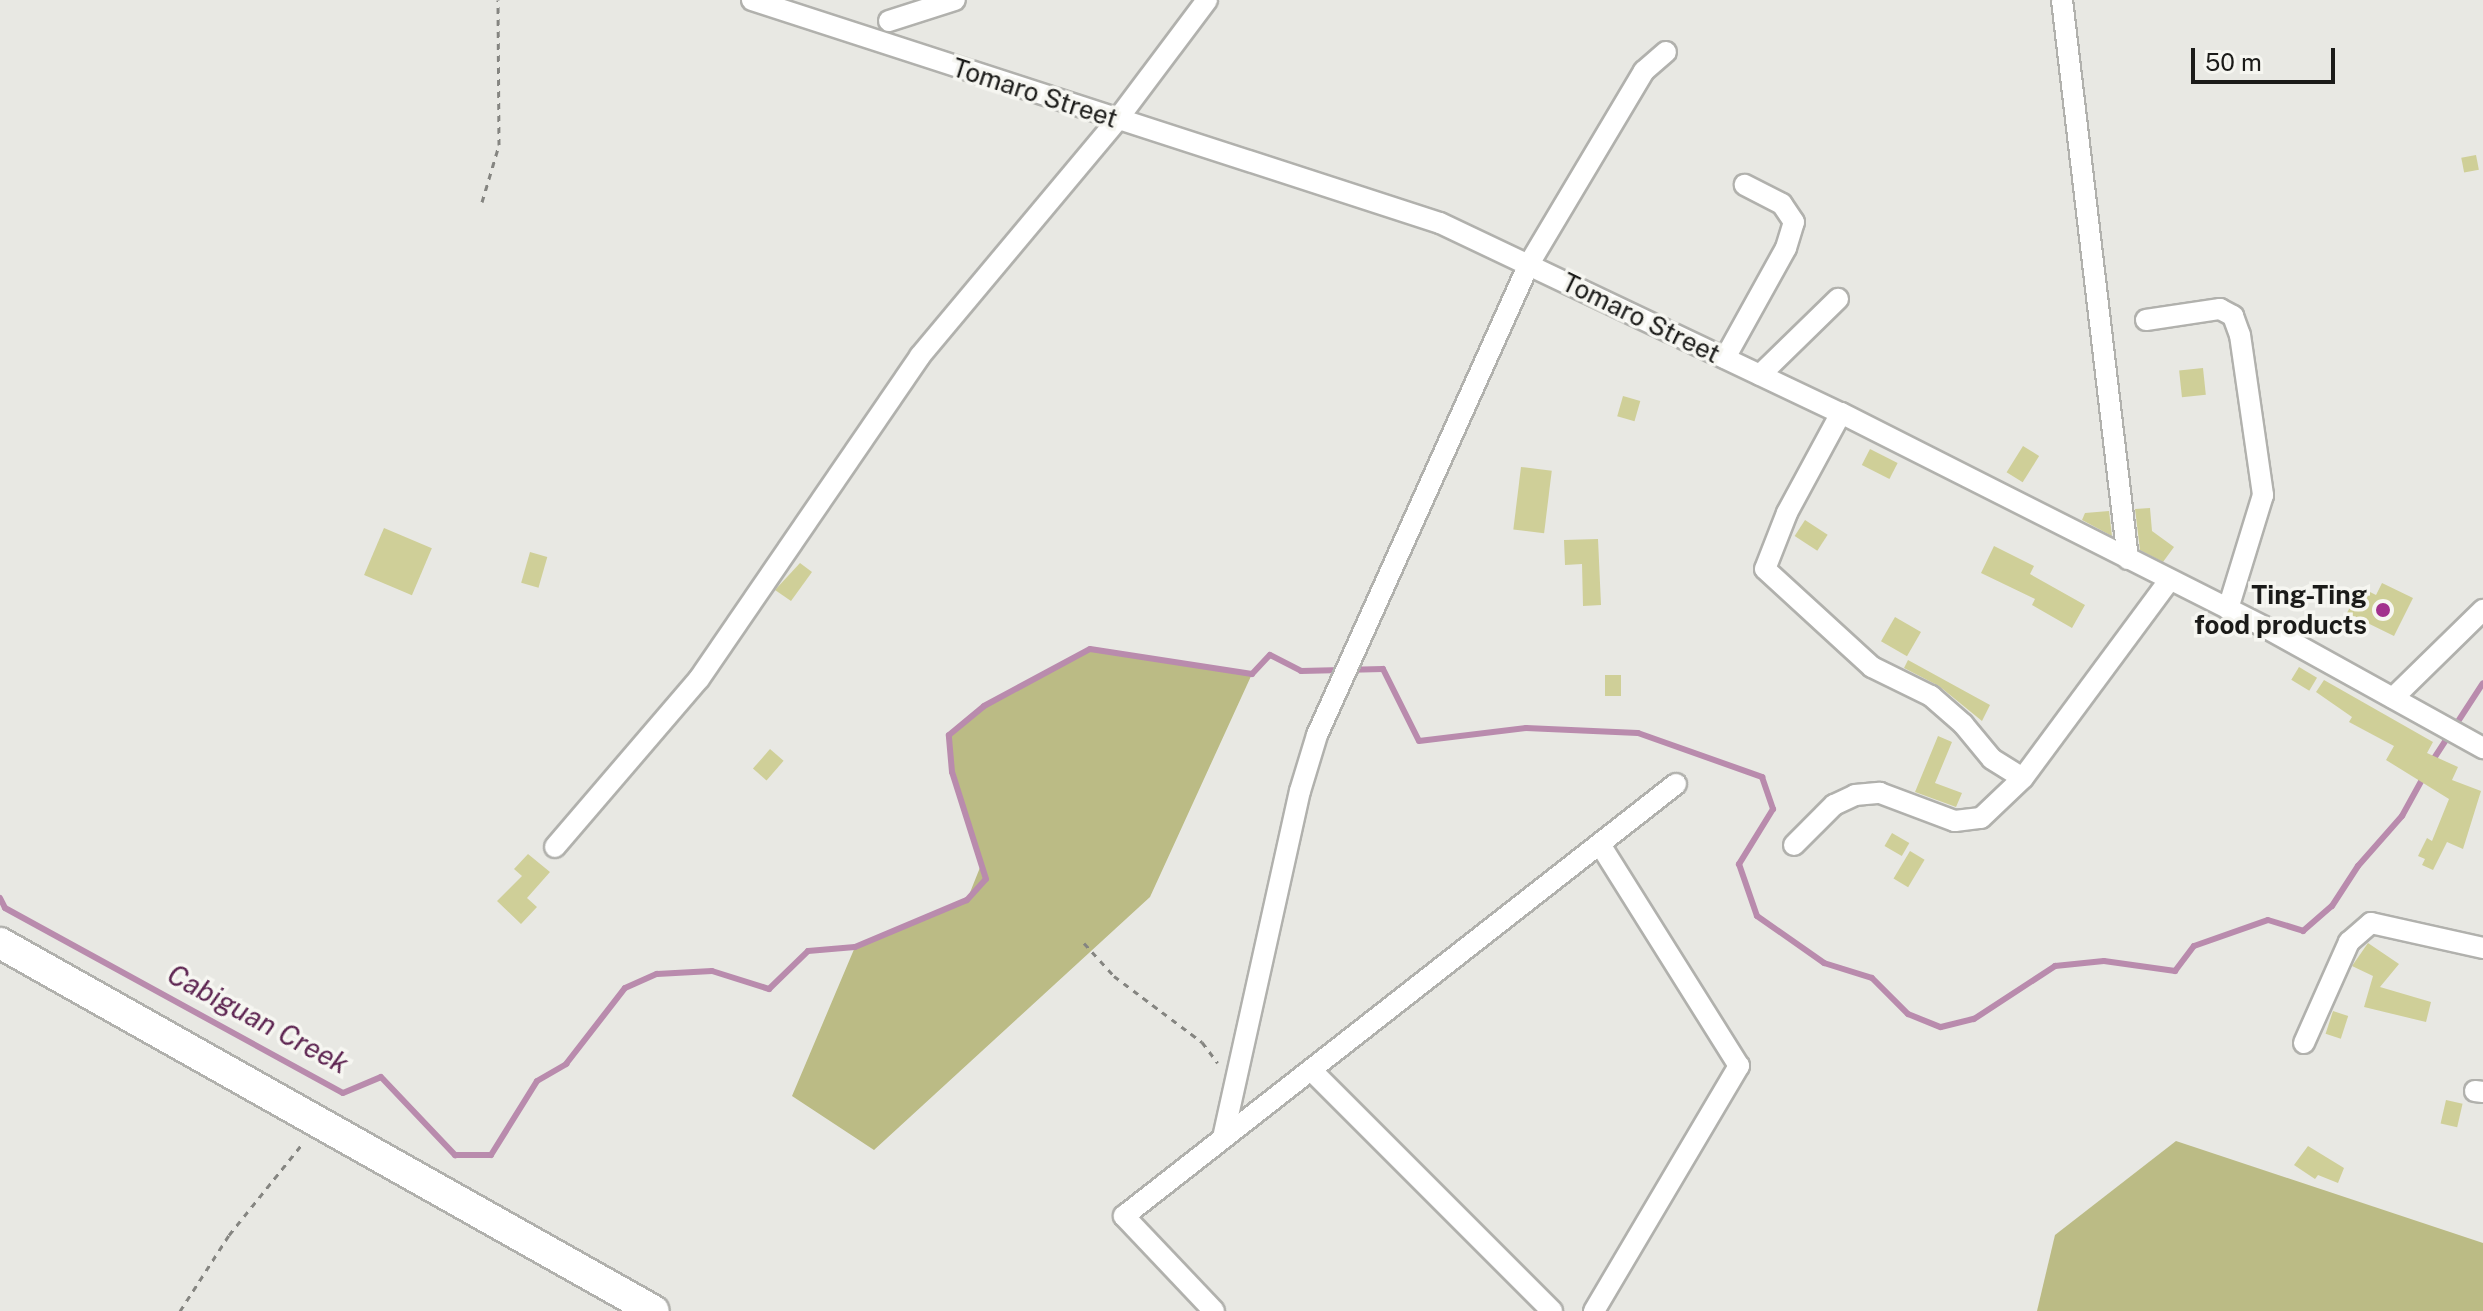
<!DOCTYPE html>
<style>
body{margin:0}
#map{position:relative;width:2483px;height:1311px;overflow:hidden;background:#e8e8e3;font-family:"Public Sans",sans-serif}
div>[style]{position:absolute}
.forest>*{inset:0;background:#bbbb85}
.stream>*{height:6px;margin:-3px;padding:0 3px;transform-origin:3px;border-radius:3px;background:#b98bad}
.building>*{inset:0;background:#cfcf98;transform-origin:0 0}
.path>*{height:3px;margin-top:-1.5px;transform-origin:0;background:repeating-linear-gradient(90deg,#858581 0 6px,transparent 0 12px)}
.roads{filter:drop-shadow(2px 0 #b1b1ad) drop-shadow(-2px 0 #b1b1ad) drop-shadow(0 2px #b1b1ad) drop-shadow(0 -2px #b1b1ad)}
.minor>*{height:20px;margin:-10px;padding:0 10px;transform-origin:10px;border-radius:10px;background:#fff}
.highway>*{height:30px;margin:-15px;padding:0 15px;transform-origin:15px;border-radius:15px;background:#fff}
.dots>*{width:22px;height:22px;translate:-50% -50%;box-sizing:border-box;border:4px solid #f6f6f1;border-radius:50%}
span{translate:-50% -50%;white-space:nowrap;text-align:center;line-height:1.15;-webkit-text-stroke:7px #f6f6f1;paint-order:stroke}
.street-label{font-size:26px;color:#1b1b19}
.poi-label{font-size:26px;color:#1b1b19;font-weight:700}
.right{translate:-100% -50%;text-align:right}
.water-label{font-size:28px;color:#5d2451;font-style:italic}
.scale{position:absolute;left:2191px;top:48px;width:144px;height:36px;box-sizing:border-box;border:4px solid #1b1b19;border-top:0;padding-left:10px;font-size:24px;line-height:28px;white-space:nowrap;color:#1b1b19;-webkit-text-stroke:6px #f6f6f1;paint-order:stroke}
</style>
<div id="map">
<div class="forest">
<i style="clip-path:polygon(1090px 649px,1252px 674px,1150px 897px,874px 1150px,792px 1096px,855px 947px,967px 900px,981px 865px,952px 772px,949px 735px,984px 706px)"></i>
<i style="clip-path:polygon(2176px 1141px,2483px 1243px,2483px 1311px,2037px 1311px,2055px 1235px)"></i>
</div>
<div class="stream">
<i style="left:2431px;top:763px;width:95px;rotate:-57deg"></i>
<i style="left:0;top:898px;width:11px;rotate:63deg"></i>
<i style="left:5px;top:908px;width:385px;rotate:28.7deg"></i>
<i style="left:343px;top:1093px;width:41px;rotate:-22.8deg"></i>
<i style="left:381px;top:1077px;width:108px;rotate:46.5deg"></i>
<i style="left:455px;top:1155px;width:36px"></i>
<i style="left:491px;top:1155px;width:87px;rotate:-58.1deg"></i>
<i style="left:537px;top:1081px;width:34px;rotate:-30deg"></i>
<i style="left:566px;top:1064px;width:96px;rotate:-52.2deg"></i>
<i style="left:625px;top:988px;width:35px;rotate:-24deg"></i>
<i style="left:657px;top:974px;width:55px;rotate:-3.1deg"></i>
<i style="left:712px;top:971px;width:60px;rotate:17.5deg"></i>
<i style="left:769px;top:989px;width:54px;rotate:-44.3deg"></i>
<i style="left:808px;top:951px;width:47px;rotate:-4.9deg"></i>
<i style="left:855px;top:947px;width:121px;rotate:-22.8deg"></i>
<i style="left:967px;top:900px;width:28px;rotate:-48deg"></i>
<i style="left:986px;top:879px;width:112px;rotate:-107.6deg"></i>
<i style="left:952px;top:772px;width:37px;rotate:-95deg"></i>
<i style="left:949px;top:735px;width:45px;rotate:-39.6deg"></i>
<i style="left:984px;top:706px;width:120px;rotate:-28.3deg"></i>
<i style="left:1090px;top:649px;width:164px;rotate:8.8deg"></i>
<i style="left:1252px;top:674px;width:26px;rotate:-47deg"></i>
<i style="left:1270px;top:655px;width:35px;rotate:27deg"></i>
<i style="left:1301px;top:671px;width:82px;rotate:-1.4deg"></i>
<i style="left:1383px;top:669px;width:80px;rotate:63.4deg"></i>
<i style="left:1419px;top:741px;width:108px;rotate:-6.9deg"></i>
<i style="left:1526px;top:728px;width:112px;rotate:2.6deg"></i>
<i style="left:1638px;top:733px;width:132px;rotate:19.5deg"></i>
<i style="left:1762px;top:777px;width:34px;rotate:71deg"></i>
<i style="left:1773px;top:809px;width:65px;rotate:121.7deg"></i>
<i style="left:1739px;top:864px;width:55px;rotate:70.9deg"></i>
<i style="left:1757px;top:916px;width:82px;rotate:35deg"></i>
<i style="left:1824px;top:963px;width:50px;rotate:17.4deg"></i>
<i style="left:1872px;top:978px;width:51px;rotate:45deg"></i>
<i style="left:1908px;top:1014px;width:35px;rotate:22deg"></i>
<i style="left:1941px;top:1027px;width:34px;rotate:-14deg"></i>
<i style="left:1974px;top:1019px;width:97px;rotate:-33.2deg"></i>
<i style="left:2055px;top:966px;width:49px;rotate:-5.8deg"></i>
<i style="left:2104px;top:961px;width:72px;rotate:8deg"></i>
<i style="left:2175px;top:971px;width:31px;rotate:-53deg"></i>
<i style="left:2194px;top:946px;width:78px;rotate:-19.4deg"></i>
<i style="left:2268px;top:920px;width:37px;rotate:17deg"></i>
<i style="left:2303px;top:931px;width:38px;rotate:-41deg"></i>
<i style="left:2332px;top:906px;width:48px;rotate:-57deg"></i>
<i style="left:2358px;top:866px;width:67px;rotate:-48.7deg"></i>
<i style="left:2402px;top:816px;width:46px;rotate:-61.2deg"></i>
</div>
<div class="building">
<i style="left:2476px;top:155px;width:15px;height:15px;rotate:79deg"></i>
<i style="left:2203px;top:368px;width:27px;height:24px;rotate:84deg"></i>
<i style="left:1623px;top:396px;width:18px;height:21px;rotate:16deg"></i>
<i style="left:2023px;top:446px;width:19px;height:31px;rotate:32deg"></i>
<i style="left:1870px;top:449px;width:31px;height:18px;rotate:27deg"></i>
<i style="left:1521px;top:467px;width:31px;height:63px;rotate:7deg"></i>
<i style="clip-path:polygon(2150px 508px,2152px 531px,2174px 547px,2163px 562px,2140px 550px,2135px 509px)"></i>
<i style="clip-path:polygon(2109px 511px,2112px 536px,2082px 520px,2085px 513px)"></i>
<i style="left:1805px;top:520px;width:27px;height:19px;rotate:33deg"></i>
<i style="left:384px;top:528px;width:52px;height:51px;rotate:23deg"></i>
<i style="clip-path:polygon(1598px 539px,1601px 605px,1583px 606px,1582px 564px,1565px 565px,1564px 540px)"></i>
<i style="clip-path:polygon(1994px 546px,2034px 566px,2030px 574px,2085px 605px,2072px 628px,2032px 605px,2035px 599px,1981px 573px)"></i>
<i style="left:530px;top:552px;width:18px;height:32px;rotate:16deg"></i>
<i style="clip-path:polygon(800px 563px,812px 572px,791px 601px,775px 590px)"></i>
<i style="clip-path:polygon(2382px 583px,2413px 598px,2394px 636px,2347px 613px,2360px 587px,2376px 595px)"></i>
<i style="left:1895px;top:617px;width:30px;height:28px;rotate:30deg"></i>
<i style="clip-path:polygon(1908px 660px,1990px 705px,1982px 721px,1939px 686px,1904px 668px)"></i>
<i style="left:2299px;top:667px;width:21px;height:15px;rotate:31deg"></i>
<i style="left:1605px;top:675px;width:16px;height:21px"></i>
<i style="clip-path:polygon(2324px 680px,2433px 742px,2427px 753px,2458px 767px,2452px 780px,2481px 791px,2463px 849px,2447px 842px,2433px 870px,2422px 865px,2425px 859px,2418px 856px,2427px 838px,2432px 841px,2449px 799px,2386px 760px,2394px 746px,2349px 722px,2352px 717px,2316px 692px)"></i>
<i style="clip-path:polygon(1938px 736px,1952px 742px,1935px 783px,1962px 793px,1956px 807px,1915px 792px)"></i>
<i style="left:770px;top:749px;width:18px;height:26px;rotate:41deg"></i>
<i style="left:1892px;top:833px;width:20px;height:15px;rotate:30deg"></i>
<i style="left:1910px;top:851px;width:17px;height:32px;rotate:31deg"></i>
<i style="clip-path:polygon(528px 854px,550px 872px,527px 898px,537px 907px,521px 924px,497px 901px,522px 876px,514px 869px)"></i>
<i style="clip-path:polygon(2368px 943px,2399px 964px,2380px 987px,2431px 1002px,2426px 1022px,2364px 1007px,2373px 976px,2352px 966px)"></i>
<i style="left:2333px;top:1011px;width:16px;height:24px;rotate:18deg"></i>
<i style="left:2446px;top:1100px;width:17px;height:24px;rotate:13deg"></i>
<i style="clip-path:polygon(2308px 1146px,2344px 1168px,2338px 1183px,2318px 1175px,2315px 1179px,2294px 1165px)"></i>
</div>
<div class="path">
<i style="left:482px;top:202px;width:59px;rotate:-73.4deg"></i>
<i style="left:499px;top:145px;width:145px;rotate:-90.4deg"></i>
<i style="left:1084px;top:943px;width:45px;rotate:47.7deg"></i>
<i style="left:1114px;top:976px;width:110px;rotate:36.9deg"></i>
<i style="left:1202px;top:1042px;width:26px;rotate:53deg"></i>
<i style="left:180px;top:1311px;width:90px;rotate:-57.2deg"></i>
<i style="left:229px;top:1235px;width:118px;rotate:-51.2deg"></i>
</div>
<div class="roads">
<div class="minor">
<i style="left:752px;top:0;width:723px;rotate:17.96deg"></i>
<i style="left:1440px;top:223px;width:444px;rotate:25.4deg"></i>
<i style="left:1841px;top:413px;width:481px;rotate:26.8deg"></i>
<i style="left:2270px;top:630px;width:244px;rotate:29deg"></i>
<i style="left:2062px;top:0;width:563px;rotate:83.27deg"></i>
<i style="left:889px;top:21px;width:69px;rotate:-17.7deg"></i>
<i style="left:2146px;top:320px;width:75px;rotate:-8.5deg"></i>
<i style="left:2220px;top:309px;width:15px;rotate:28deg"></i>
<i style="left:2233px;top:316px;width:20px;rotate:70deg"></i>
<i style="left:2240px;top:335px;width:162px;rotate:81.8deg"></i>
<i style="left:2263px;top:495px;width:119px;rotate:107.1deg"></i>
<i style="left:1725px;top:358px;width:126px;rotate:-61deg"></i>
<i style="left:1786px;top:248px;width:27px;rotate:-73deg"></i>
<i style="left:1794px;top:222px;width:22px;rotate:-124deg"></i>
<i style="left:1782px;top:204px;width:42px;rotate:-152.8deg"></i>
<i style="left:1760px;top:375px;width:109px;rotate:-44.3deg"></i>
<i style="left:1841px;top:413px;width:114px;rotate:118.4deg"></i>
<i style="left:1787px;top:513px;width:60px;rotate:111.4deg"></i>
<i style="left:1765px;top:569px;width:145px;rotate:42.5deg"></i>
<i style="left:1872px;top:667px;width:66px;rotate:26.2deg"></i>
<i style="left:1931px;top:696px;width:43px;rotate:41.2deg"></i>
<i style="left:1963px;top:724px;width:45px;rotate:50.4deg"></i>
<i style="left:1992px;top:759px;width:36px;rotate:32deg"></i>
<i style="left:2393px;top:698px;width:126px;rotate:-44.4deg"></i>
<i style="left:1794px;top:845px;width:57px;rotate:-45deg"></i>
<i style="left:1834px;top:805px;width:23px;rotate:-25deg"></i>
<i style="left:1855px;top:795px;width:25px;rotate:-5deg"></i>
<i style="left:1880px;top:793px;width:80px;rotate:20.5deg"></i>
<i style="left:1955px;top:821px;width:26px;rotate:-7deg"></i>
<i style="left:1981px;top:818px;width:58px;rotate:-43.6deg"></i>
<i style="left:2023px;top:778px;width:245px;rotate:-53.5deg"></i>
<i style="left:555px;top:847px;width:221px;rotate:-49.4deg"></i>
<i style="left:699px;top:679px;width:391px;rotate:-55.6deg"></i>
<i style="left:920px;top:356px;width:307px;rotate:-50.1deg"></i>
<i style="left:1117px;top:120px;width:150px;rotate:-53.1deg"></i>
<i style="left:2304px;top:1043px;width:111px;rotate:-66deg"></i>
<i style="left:2349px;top:942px;width:29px;rotate:-41deg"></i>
<i style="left:2371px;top:923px;width:115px;rotate:12.6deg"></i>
<i style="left:1311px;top:1070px;width:341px;rotate:45deg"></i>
<i style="left:2475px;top:1091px;width:8px;rotate:7deg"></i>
<i style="left:1223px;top:1138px;width:355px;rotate:-77.5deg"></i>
<i style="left:1300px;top:791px;width:59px;rotate:-73.1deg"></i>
<i style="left:1317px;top:735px;width:517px;rotate:-65.77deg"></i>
<i style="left:1529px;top:264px;width:225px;rotate:-59.2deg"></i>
<i style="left:1644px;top:71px;width:29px;rotate:-41deg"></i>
<i style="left:1214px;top:1311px;width:131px;rotate:-133.5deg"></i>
<i style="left:1124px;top:1216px;width:701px;rotate:-38.05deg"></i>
<i style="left:1594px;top:1311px;width:285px;rotate:-59.4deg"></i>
<i style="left:1739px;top:1066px;width:262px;rotate:-122.1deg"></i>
</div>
<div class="highway">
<i style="left:0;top:943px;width:750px;rotate:29.37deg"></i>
</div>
</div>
<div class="dots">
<i style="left:2383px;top:610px;background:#a2318d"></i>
</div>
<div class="street-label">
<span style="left:1035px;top:93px;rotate:18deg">Tomaro Street</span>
<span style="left:1641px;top:318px;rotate:26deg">Tomaro Street</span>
</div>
<div class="poi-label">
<span class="right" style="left:2367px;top:610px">Ting-Ting<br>food products</span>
</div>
<div class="water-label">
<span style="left:258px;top:1019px;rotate:28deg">Cabiguan Creek</span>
</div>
<div class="scale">50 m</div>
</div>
